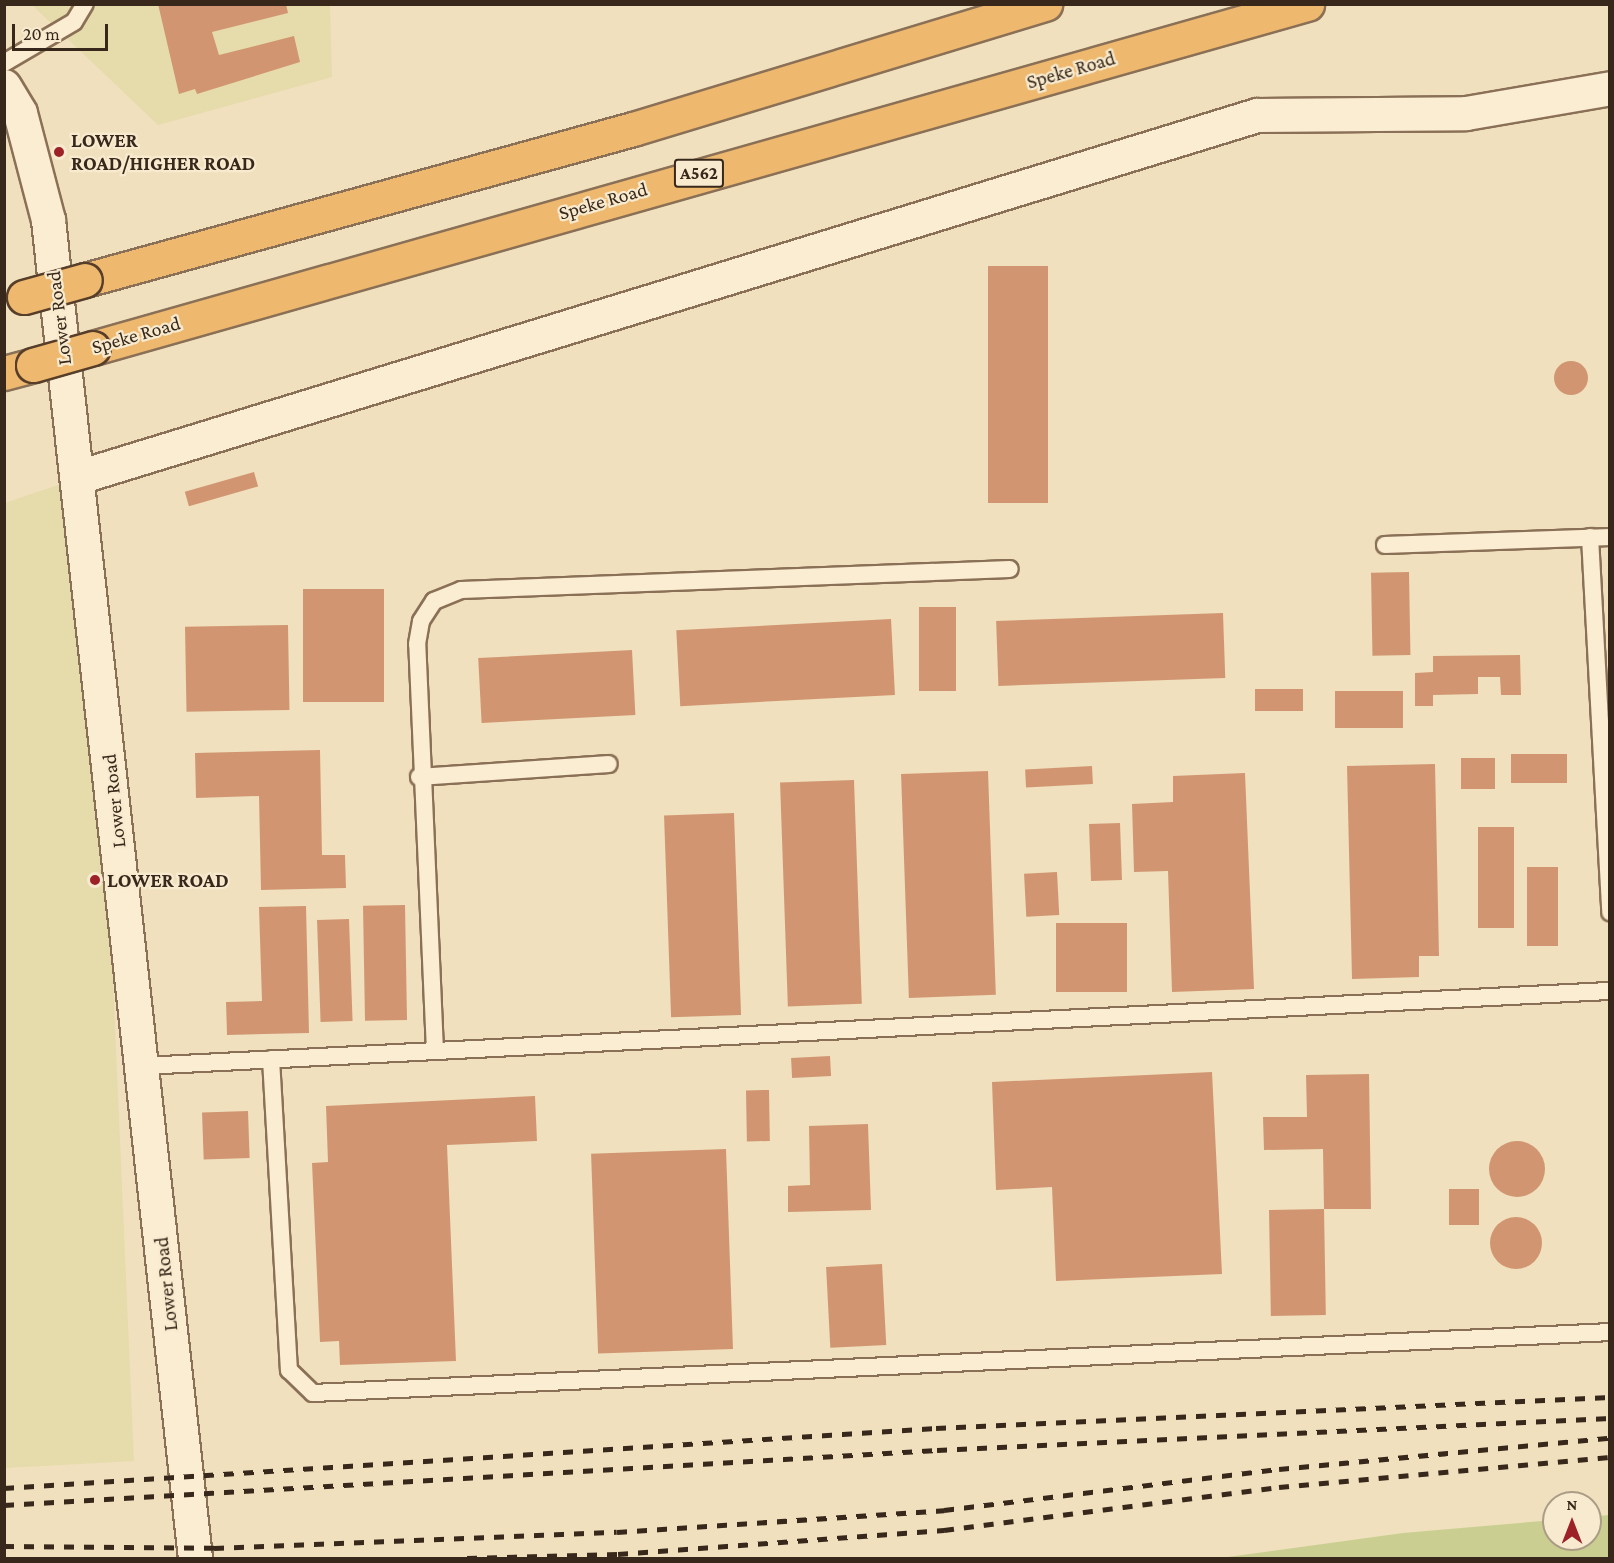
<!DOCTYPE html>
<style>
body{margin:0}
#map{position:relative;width:1614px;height:1563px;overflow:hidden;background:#f0e0be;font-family:"Crimson Pro",serif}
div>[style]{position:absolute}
.farmland>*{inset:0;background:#e6dbab}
.green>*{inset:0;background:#cacf91}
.building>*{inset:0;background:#d19671;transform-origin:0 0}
.round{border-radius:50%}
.roads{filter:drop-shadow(2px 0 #8a7056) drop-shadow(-2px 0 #8a7056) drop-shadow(0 2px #8a7056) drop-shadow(0 -2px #8a7056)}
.service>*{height:16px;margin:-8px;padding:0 8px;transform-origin:8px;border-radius:8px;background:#fbedd2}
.minor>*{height:33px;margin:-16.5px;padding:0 16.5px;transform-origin:16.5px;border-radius:16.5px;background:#fbedd2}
.tertiary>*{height:33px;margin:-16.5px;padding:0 16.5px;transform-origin:16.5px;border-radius:16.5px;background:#fbedd2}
.trunk>*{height:33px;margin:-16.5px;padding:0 16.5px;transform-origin:16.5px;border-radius:16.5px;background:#eeb86e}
.rail>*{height:4.5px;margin-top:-2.25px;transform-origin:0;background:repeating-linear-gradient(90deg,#38281b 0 10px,transparent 0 20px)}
.bridges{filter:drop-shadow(2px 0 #573e2a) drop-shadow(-2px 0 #573e2a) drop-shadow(0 2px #573e2a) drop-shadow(0 -2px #573e2a)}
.trunk-bridge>*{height:33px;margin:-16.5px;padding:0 16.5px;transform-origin:16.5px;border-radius:16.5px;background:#eeb86e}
.dots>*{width:16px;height:16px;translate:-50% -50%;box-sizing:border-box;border:3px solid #f7eace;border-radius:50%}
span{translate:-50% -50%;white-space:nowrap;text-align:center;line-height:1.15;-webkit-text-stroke:4.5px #f7eace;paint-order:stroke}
.shield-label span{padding:2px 4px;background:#f7eace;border:2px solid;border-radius:4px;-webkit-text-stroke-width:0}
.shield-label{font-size:18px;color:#38281b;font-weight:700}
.street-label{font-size:20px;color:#38281b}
.poi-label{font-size:20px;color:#38281b;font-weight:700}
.left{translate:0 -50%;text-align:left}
.frame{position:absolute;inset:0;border:6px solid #38281b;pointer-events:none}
.north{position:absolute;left:1542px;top:1491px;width:60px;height:60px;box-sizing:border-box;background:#f7eace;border:2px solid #ab9c86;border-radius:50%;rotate:0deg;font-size:16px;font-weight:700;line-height:24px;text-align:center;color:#38281b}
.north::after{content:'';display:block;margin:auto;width:21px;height:27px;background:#9c2227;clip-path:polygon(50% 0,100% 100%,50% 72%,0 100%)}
.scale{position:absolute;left:12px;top:24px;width:96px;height:27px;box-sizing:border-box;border:3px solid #38281b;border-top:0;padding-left:8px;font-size:18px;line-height:21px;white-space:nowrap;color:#38281b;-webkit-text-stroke:4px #f7eace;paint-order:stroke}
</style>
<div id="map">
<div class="farmland">
<i style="clip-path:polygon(32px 5px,330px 5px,332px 77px,158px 125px)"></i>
<i style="clip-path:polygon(67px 482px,110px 912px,134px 1461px,5px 1468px,5px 503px)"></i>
</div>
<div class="green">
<i style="clip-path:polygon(1609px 1515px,1609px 1558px,1220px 1558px,1403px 1533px,1554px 1520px,1554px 1539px,1590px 1539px,1590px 1517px)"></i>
</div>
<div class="building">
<i style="clip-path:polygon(158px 4px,286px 4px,288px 13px,212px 32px,219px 55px,294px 36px,300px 62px,197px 94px,195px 89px,179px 94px)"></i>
<i style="left:1048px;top:266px;width:237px;height:60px;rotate:90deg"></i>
<i class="round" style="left:1554px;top:361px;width:34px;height:34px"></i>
<i style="left:254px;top:472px;width:15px;height:72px;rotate:74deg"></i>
<i style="left:1409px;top:572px;width:83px;height:38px;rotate:89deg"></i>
<i style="left:303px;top:589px;width:81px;height:113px"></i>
<i style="left:919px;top:607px;width:37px;height:84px"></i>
<i style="left:1223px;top:613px;width:65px;height:227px;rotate:88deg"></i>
<i style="left:891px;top:619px;width:76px;height:215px;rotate:87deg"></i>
<i style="left:288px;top:625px;width:85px;height:103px;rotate:89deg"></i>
<i style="left:632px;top:650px;width:65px;height:154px;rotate:87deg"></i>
<i style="clip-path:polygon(1520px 655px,1521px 695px,1501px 695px,1500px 677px,1478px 677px,1478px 694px,1433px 695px,1433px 706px,1415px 706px,1415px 673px,1433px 672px,1433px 656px)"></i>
<i style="left:1255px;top:689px;width:48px;height:22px"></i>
<i style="left:1403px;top:691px;width:37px;height:68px;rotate:90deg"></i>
<i style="clip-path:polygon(320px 750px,322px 855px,345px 855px,346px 888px,261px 890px,259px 796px,196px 798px,195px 753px)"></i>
<i style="left:1511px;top:754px;width:56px;height:29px"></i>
<i style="left:1461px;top:758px;width:34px;height:31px"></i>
<i style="clip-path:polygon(1435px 764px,1439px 956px,1419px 956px,1419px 977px,1352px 979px,1347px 766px)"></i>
<i style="left:1092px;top:766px;width:18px;height:67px;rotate:87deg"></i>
<i style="left:988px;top:771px;width:224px;height:87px;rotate:88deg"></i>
<i style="clip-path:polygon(1245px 773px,1254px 989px,1172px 992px,1168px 871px,1134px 872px,1132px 804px,1173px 802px,1173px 776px)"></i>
<i style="left:854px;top:780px;width:224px;height:74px;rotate:88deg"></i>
<i style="left:734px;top:813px;width:202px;height:70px;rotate:88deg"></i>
<i style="left:1120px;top:823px;width:57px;height:31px;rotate:88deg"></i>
<i style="left:1478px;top:827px;width:36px;height:101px"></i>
<i style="left:1527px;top:867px;width:31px;height:79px"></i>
<i style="left:1057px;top:872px;width:43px;height:33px;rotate:87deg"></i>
<i style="left:405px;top:905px;width:115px;height:42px;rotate:89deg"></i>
<i style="clip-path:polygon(306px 906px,309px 1033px,227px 1035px,226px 1002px,262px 1001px,259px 907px)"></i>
<i style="left:349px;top:919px;width:102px;height:32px;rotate:88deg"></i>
<i style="left:1056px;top:923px;width:71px;height:69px"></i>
<i style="left:830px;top:1056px;width:20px;height:39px;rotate:87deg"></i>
<i style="clip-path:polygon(1212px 1072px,1222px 1274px,1056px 1281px,1052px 1187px,996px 1190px,992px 1082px)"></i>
<i style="clip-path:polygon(1369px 1074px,1371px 1209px,1324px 1209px,1323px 1149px,1264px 1150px,1263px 1117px,1307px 1117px,1306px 1075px)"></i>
<i style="left:769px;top:1090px;width:51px;height:23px;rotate:89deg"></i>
<i style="clip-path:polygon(535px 1096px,537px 1141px,447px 1145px,456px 1361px,340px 1365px,339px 1341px,320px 1342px,312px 1163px,328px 1162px,326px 1106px)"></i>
<i style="left:248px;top:1111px;width:47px;height:46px;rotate:88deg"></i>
<i style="clip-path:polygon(868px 1124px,871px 1210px,788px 1212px,788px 1186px,810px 1185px,809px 1126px)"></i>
<i class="round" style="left:1489px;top:1141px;width:56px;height:56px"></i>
<i style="left:726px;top:1149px;width:200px;height:135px;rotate:88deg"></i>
<i style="left:1449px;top:1189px;width:30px;height:36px"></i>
<i style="left:1324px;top:1209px;width:106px;height:55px;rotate:89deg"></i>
<i class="round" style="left:1490px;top:1217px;width:52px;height:52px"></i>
<i style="left:882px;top:1264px;width:81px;height:56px;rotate:87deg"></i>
</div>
<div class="roads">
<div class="service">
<i style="left:4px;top:63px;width:81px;rotate:-30.4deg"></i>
<i style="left:74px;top:22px;width:21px;rotate:-59deg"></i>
<i style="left:1590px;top:537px;width:376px;rotate:86.9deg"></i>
<i style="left:1385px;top:545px;width:225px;rotate:-2deg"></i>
<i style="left:419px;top:777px;width:190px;rotate:-3.9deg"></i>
<i style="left:435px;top:1051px;width:407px;rotate:-92.5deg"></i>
<i style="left:417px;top:644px;width:23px;rotate:-80deg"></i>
<i style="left:421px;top:621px;width:24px;rotate:-57deg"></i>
<i style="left:434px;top:601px;width:29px;rotate:-22deg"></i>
<i style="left:461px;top:590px;width:549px;rotate:-2.19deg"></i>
<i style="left:271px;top:1059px;width:312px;rotate:86.7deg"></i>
<i style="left:289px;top:1370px;width:33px;rotate:44deg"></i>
<i style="left:313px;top:1393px;width:1298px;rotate:-2.69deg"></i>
<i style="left:143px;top:1066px;width:1469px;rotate:-2.93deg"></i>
</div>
<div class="minor">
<i style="left:78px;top:477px;width:1233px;rotate:-17.07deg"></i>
<i style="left:1257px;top:115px;width:209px;rotate:-0.5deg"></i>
<i style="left:1466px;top:113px;width:146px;rotate:-9.8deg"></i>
</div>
<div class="tertiary">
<i style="left:4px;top:86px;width:31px;rotate:59deg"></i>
<i style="left:20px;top:113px;width:111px;rotate:75.3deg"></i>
<i style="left:48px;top:220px;width:1346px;rotate:83.73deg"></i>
</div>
<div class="trunk">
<i style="left:85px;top:280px;width:568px;rotate:-15.41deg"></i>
<i style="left:633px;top:129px;width:431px;rotate:-16.9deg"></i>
<i style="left:93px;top:348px;width:1262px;rotate:-15.82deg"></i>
<i style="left:4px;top:373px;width:30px;rotate:-15deg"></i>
</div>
</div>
<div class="rail">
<i style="left:4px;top:1488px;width:934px;rotate:-3.68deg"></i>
<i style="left:936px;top:1428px;width:675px;rotate:-2.63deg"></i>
<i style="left:4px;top:1505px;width:935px;rotate:-3.37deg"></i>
<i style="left:937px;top:1450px;width:674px;rotate:-2.72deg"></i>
<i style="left:4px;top:1546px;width:210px;rotate:0.5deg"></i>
<i style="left:214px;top:1548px;width:403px;rotate:-2.3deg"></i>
<i style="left:617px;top:1532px;width:328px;rotate:-3.8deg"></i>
<i style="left:944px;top:1510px;width:337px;rotate:-7deg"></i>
<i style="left:1279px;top:1469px;width:332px;rotate:-5.4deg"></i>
<i style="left:467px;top:1558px;width:151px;rotate:-1.5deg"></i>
<i style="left:618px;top:1554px;width:327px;rotate:-4.2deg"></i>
<i style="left:944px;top:1530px;width:338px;rotate:-7.3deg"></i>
<i style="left:1279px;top:1487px;width:332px;rotate:-5.2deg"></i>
</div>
<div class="bridges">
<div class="trunk-bridge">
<i style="left:24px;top:297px;width:63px;rotate:-15.6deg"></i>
<i style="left:33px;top:365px;width:62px;rotate:-15.8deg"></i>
</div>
</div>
<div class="dots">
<i style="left:59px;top:152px;background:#9c2227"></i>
<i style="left:95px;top:880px;background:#9c2227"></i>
</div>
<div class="shield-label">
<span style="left:699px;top:173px">A562</span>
</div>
<div class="street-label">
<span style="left:1071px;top:70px;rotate:-16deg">Speke Road</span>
<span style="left:603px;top:201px;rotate:-16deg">Speke Road</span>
<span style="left:59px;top:318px;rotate:-97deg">Lower Road</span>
<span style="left:136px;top:335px;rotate:-16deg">Speke Road</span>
<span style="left:114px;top:801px;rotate:-96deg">Lower Road</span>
<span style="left:166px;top:1284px;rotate:-96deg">Lower Road</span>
</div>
<div class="poi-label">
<span class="left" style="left:71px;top:152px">LOWER<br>ROAD/HIGHER ROAD</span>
<span class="left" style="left:107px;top:880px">LOWER ROAD</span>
</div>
<div class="frame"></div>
<div class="north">N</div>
<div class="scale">20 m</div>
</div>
